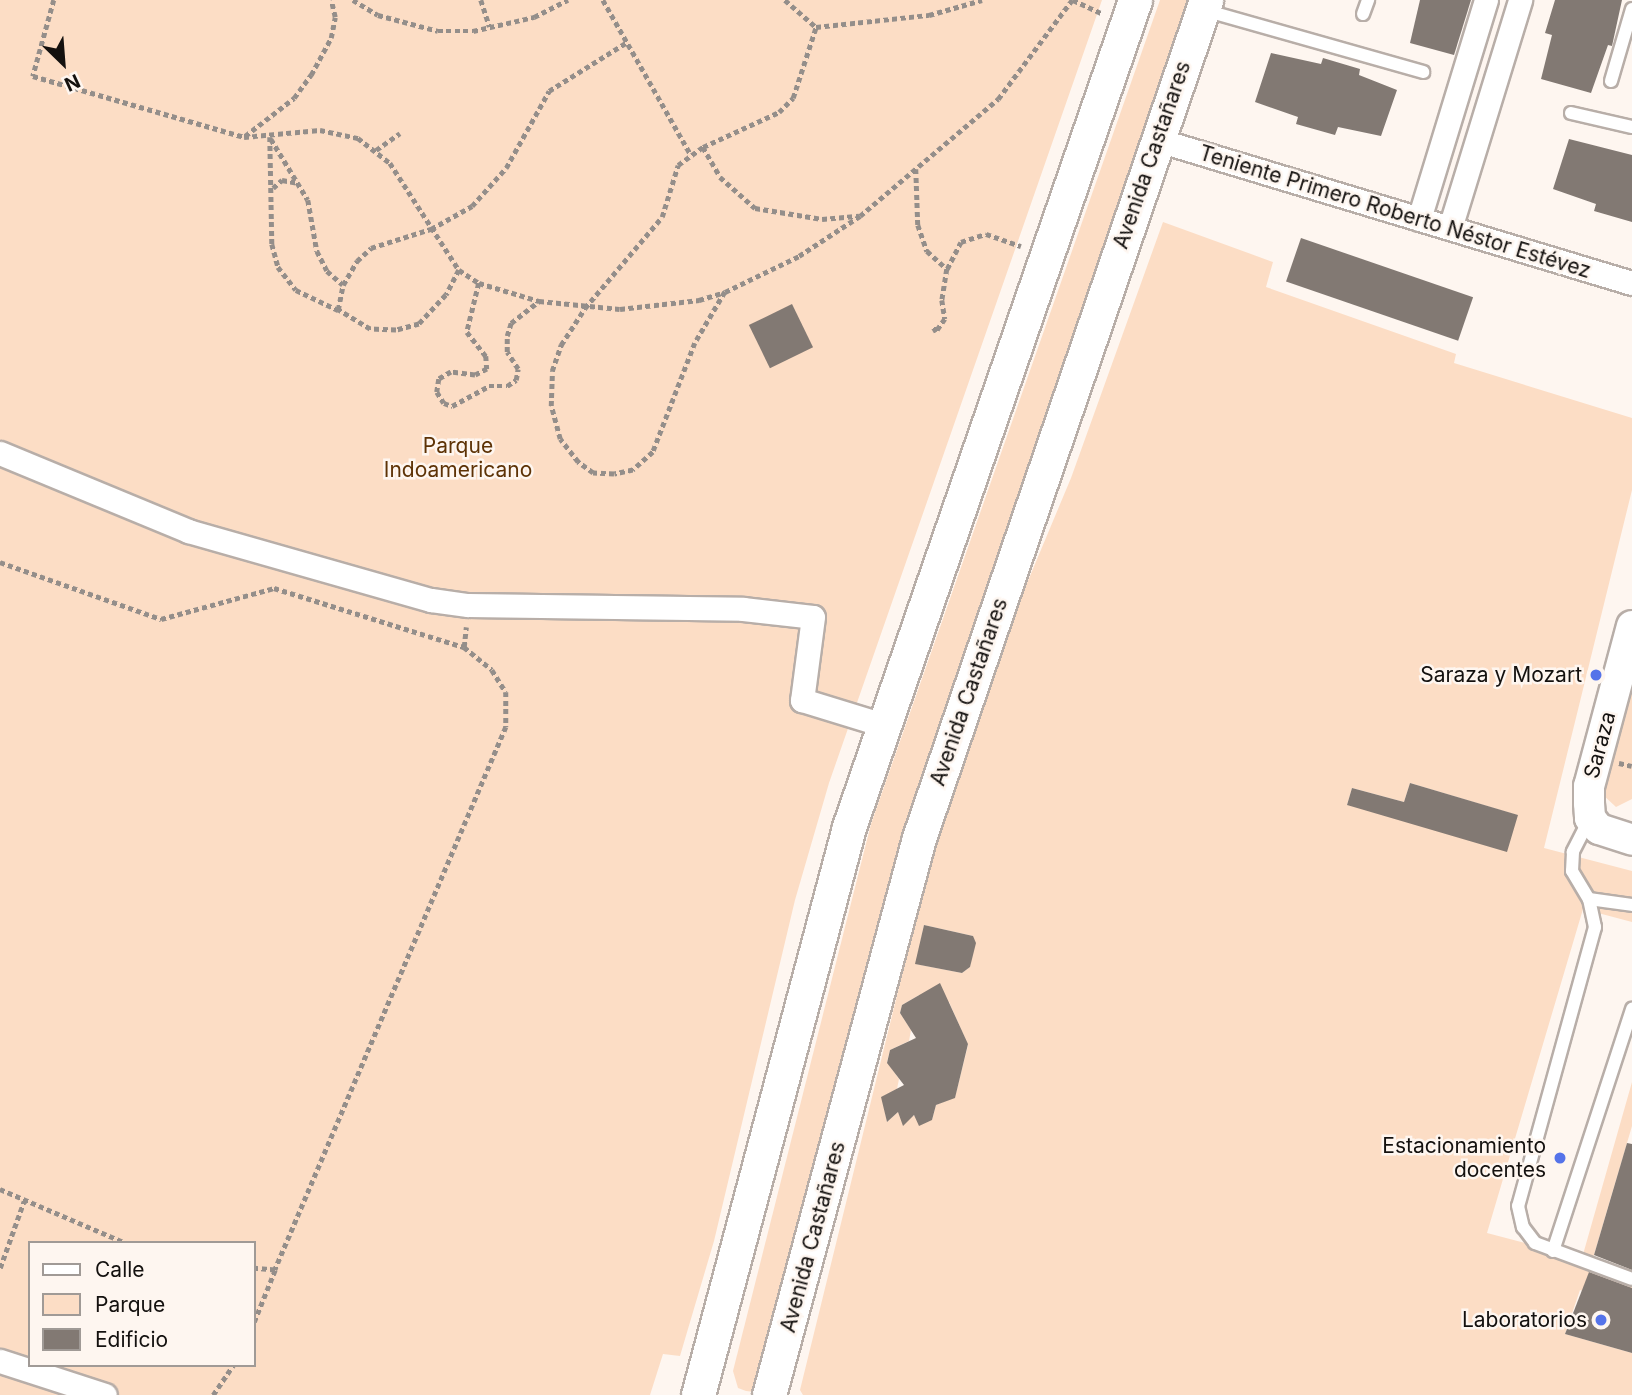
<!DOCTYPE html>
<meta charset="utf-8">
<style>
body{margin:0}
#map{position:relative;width:1632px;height:1395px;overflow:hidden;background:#fef6f0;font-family:Inter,sans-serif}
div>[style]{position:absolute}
.green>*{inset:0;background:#fcddc5}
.building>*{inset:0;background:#827973;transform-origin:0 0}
.path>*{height:4.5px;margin-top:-2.25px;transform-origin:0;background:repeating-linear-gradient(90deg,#948e8a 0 5px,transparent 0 8.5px)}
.roads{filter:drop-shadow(2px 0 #b8aea8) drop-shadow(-2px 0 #b8aea8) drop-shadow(0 2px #b8aea8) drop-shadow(0 -2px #b8aea8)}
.service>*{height:12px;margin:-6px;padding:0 6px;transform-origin:6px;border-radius:6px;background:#fff}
.minor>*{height:23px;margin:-11.5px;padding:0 11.5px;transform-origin:11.5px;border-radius:11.5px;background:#fff}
.tertiary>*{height:30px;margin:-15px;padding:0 15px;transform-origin:15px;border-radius:15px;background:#fff}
.secondary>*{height:33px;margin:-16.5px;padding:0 16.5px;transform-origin:16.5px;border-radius:16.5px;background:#fff}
.dots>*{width:19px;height:19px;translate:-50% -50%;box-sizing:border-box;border:4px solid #fef6f0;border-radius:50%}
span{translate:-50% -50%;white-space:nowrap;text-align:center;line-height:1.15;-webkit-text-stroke:5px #fef6f0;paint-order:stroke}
.street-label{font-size:21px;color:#14110f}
.park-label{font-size:21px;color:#5e3306}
.poi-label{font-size:21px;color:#14110f}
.right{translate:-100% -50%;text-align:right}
.legend{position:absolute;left:28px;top:1241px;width:228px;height:126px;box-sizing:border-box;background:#fef6f0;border:2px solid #a09a96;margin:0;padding:9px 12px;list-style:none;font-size:21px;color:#14110f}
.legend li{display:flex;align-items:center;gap:14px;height:35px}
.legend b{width:35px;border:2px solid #a09a96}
.north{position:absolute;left:28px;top:28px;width:70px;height:70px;-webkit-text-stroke:5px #fef6f0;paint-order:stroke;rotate:155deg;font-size:19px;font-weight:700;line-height:28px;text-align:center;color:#14110f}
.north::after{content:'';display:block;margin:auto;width:24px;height:32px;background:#14110f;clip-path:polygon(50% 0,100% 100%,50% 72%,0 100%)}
</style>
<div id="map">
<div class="green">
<i style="clip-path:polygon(evenodd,0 0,1102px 0,829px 783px,795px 900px,714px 1241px,680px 1356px,663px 1354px,650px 1395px,0 1395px,0 0,30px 1243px,254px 1243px,254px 1365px,30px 1365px,30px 1243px)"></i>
<i style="clip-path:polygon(1160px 0,1198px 0,755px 1392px,746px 1391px,738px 1388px,733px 1371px,871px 824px)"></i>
<i style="clip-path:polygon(evenodd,1163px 222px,1273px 262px,1266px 287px,1456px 354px,1454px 363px,1632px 418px,1632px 490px,1544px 848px,1632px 871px,1632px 922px,1583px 909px,1487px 1233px,1582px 1258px,1632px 1082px,1632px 1126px,1593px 1258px,1632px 1270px,1632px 1305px,1580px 1290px,1565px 1334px,1632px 1353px,1632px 1395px,803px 1395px,800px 1390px,918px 910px,981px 693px,1071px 478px,1163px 222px,1410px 783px,1517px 815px,1518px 815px,1347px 805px,1352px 788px,1404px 802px,1410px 783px,1163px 222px,924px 925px,973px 936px,970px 967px,962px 973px,916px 964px,924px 925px,1163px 222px,919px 995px,926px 1005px,938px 1008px,949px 1002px,968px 1045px,955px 1097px,936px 1105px,932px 1120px,898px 1112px,887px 1122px,882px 1097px,897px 1089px,899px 1079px,887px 1062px,890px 1050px,909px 1041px,911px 1030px,900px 1013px,902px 1005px,919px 995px)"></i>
<i style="clip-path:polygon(1632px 667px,1632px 799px,1616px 807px,1602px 794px)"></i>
</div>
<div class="building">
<i style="clip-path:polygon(1420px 0,1471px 0,1454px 55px,1410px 43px)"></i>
<i style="clip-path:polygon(1555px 0,1622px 0,1612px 46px,1608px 45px,1591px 93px,1541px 79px,1552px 35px,1545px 33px)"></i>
<i style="clip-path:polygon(1271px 53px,1321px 64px,1323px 58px,1360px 69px,1359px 75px,1397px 90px,1381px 136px,1338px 127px,1335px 135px,1296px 124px,1298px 117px,1255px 102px)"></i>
<i style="clip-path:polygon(1569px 139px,1632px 155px,1632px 222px,1594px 211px,1596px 204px,1553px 189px)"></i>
<i style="left:1301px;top:238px;width:182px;height:46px;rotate:19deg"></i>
<i style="left:792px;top:304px;width:48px;height:48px;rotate:64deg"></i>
<i style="clip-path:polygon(1410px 783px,1518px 815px,1507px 852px,1347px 805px,1352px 788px,1404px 802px)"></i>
<i style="clip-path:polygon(924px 925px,973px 936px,976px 943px,970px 967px,962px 973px,915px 964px)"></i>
<i style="clip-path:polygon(940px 983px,968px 1044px,955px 1098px,936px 1105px,932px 1120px,919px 1126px,914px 1115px,903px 1126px,898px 1112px,887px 1122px,881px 1097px,904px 1085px,887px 1063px,890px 1050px,916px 1038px,900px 1013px,902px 1005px)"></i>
<i style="clip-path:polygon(1627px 1143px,1632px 1144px,1632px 1270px,1594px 1255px)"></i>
<i style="clip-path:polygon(1589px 1272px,1632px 1288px,1632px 1353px,1565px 1334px)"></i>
</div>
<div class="path">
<i style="left:54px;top:0;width:79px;rotate:105.4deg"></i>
<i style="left:33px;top:76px;width:220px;rotate:16.1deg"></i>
<i style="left:244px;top:137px;width:76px;rotate:-5.3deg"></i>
<i style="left:320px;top:130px;width:39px;rotate:12deg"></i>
<i style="left:358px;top:138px;width:41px;rotate:38deg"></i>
<i style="left:390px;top:163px;width:127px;rotate:57.2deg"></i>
<i style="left:459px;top:270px;width:24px;rotate:33deg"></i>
<i style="left:479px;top:283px;width:63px;rotate:16.7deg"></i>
<i style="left:539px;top:301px;width:81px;rotate:5.6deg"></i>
<i style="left:620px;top:309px;width:80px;rotate:-6.5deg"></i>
<i style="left:699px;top:300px;width:27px;rotate:-17deg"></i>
<i style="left:725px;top:292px;width:82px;rotate:-25.9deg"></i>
<i style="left:799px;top:256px;width:73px;rotate:-33.3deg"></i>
<i style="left:860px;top:216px;width:181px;rotate:-40.3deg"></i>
<i style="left:998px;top:99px;width:124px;rotate:-53.2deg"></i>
<i style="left:353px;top:0;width:29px;rotate:31deg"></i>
<i style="left:378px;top:15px;width:62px;rotate:14.9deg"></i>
<i style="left:438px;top:31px;width:35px"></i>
<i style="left:473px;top:31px;width:63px;rotate:-12.9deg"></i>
<i style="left:534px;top:17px;width:38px;rotate:-27deg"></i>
<i style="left:481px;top:0;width:28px;rotate:72deg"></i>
<i style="left:603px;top:0;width:178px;rotate:60.4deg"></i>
<i style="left:785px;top:0;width:41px;rotate:41.1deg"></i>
<i style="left:816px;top:27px;width:114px;rotate:-6.1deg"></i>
<i style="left:929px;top:15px;width:55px;rotate:-15.8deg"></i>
<i style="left:1073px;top:0;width:31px;rotate:25deg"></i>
<i style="left:245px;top:136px;width:62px;rotate:-37.8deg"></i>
<i style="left:294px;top:98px;width:29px;rotate:-54deg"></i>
<i style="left:311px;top:75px;width:42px;rotate:-61.6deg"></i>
<i style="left:331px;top:38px;width:21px;rotate:-79deg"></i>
<i style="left:335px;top:17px;width:17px;rotate:-103deg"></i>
<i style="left:270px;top:137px;width:107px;rotate:88.9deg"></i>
<i style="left:272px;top:244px;width:24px;rotate:75deg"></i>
<i style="left:278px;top:267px;width:29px;rotate:52deg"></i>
<i style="left:296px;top:290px;width:47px;rotate:25.5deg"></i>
<i style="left:271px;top:139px;width:71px;rotate:58.8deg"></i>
<i style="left:308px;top:200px;width:52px;rotate:80deg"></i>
<i style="left:317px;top:251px;width:22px;rotate:63deg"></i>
<i style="left:327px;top:271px;width:21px;rotate:41deg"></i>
<i style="left:703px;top:147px;width:34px;rotate:60deg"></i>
<i style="left:720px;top:177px;width:47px;rotate:41.5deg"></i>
<i style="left:755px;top:208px;width:68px;rotate:9.3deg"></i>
<i style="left:822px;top:219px;width:37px;rotate:-5deg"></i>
<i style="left:376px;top:150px;width:29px;rotate:-35deg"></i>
<i style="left:916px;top:169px;width:56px;rotate:88deg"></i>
<i style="left:918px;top:225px;width:28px;rotate:71deg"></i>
<i style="left:927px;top:251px;width:27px;rotate:42deg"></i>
<i style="left:947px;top:269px;width:31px;rotate:99deg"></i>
<i style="left:942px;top:300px;width:19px;rotate:81deg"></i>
<i style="left:945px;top:319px;width:16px;rotate:125deg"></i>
<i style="left:936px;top:332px;width:6px;rotate:-121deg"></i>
<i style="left:273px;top:188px;width:12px;rotate:-42deg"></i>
<i style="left:282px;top:180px;width:17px;rotate:10deg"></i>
<i style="left:947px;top:269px;width:30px;rotate:-63deg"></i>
<i style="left:961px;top:242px;width:26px;rotate:-18deg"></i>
<i style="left:986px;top:234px;width:37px;rotate:19deg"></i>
<i style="left:459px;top:270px;width:28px;rotate:117deg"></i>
<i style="left:446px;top:295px;width:40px;rotate:133deg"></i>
<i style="left:419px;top:324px;width:24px;rotate:165deg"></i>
<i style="left:396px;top:330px;width:26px;rotate:-178deg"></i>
<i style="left:370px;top:329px;width:37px;rotate:-149deg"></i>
<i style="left:338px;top:310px;width:25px;rotate:-79deg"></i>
<i style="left:343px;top:285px;width:28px;rotate:-60deg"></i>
<i style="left:357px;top:261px;width:19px;rotate:-43deg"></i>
<i style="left:371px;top:248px;width:63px;rotate:-17.6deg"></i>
<i style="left:431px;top:229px;width:47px;rotate:-29.3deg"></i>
<i style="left:472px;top:206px;width:51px;rotate:-48.2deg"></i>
<i style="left:506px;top:168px;width:88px;rotate:-60.8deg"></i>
<i style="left:549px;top:91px;width:92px;rotate:-32.1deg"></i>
<i style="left:479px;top:283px;width:50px;rotate:103.8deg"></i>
<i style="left:467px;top:332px;width:31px;rotate:52deg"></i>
<i style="left:486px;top:356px;width:13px;rotate:86deg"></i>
<i style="left:487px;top:369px;width:13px;rotate:153deg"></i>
<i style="left:475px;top:375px;width:24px;rotate:-173deg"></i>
<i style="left:451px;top:372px;width:14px;rotate:150deg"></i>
<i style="left:439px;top:379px;width:13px;rotate:99deg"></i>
<i style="left:437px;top:392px;width:13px;rotate:58deg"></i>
<i style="left:444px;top:403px;width:9px;rotate:21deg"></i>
<i style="left:452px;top:406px;width:42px;rotate:-28.4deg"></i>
<i style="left:489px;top:386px;width:18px"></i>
<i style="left:507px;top:386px;width:11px;rotate:-34deg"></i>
<i style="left:516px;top:380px;width:11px;rotate:-80deg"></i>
<i style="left:518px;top:369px;width:20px;rotate:-123deg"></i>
<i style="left:507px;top:352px;width:16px;rotate:-90deg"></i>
<i style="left:507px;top:336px;width:14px;rotate:-73deg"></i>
<i style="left:511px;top:323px;width:36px;rotate:-38deg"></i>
<i style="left:725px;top:292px;width:59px;rotate:120.5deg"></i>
<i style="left:695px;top:343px;width:117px;rotate:111.1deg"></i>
<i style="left:653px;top:452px;width:27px;rotate:138deg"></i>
<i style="left:633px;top:470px;width:19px;rotate:168deg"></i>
<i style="left:614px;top:474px;width:21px;rotate:-177deg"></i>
<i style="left:593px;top:473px;width:19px;rotate:-144deg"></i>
<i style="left:578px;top:462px;width:29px;rotate:-128deg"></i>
<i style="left:560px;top:439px;width:34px;rotate:-105deg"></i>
<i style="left:551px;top:406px;width:35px;rotate:-88deg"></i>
<i style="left:552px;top:371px;width:28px;rotate:-71deg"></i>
<i style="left:561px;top:345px;width:44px;rotate:-57deg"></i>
<i style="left:585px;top:308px;width:119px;rotate:-49.8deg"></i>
<i style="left:662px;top:217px;width:54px;rotate:-72.9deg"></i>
<i style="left:678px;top:165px;width:31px;rotate:-36deg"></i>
<i style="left:703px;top:147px;width:84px;rotate:-24.7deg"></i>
<i style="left:779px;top:112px;width:20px;rotate:-45deg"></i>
<i style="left:793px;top:98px;width:75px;rotate:-72.1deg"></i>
<i style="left:0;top:562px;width:171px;rotate:19.5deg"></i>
<i style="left:161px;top:619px;width:117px;rotate:-15.3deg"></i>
<i style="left:274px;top:588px;width:199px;rotate:17.3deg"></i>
<i style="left:464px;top:647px;width:36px;rotate:39deg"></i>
<i style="left:492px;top:670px;width:26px;rotate:58deg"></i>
<i style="left:506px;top:692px;width:35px;rotate:90deg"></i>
<i style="left:506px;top:727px;width:590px;rotate:113.05deg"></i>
<i style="left:275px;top:1270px;width:21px;rotate:-175deg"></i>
<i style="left:464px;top:647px;width:20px;rotate:-84deg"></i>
<i style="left:1619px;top:763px;width:13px;rotate:13deg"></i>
<i style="left:0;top:1189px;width:137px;rotate:23.2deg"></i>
<i style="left:0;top:1268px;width:71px;rotate:-70.3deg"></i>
<i style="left:254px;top:1322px;width:56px;rotate:-68deg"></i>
<i style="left:213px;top:1395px;width:36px;rotate:-56deg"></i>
</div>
<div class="roads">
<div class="service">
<i style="left:1204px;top:10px;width:228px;rotate:15.8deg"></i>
<i style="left:1363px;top:14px;width:15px;rotate:-70deg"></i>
<i style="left:1611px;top:81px;width:75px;rotate:-73.7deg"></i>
<i style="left:1571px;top:113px;width:63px;rotate:12.9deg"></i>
<i style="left:1589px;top:820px;width:36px;rotate:117deg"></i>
<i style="left:1573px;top:852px;width:19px;rotate:93deg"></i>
<i style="left:1572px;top:871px;width:33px;rotate:59deg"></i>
<i style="left:1589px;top:899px;width:29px;rotate:78deg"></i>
<i style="left:1595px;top:927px;width:289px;rotate:105.4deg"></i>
<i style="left:1518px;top:1206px;width:22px;rotate:77deg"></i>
<i style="left:1523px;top:1227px;width:20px;rotate:53deg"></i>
<i style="left:1535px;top:1243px;width:103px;rotate:20.4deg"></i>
<i style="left:1589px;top:899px;width:43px;rotate:7.9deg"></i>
<i style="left:1553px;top:1251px;width:255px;rotate:-71.9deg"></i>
</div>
<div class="minor">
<i style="left:1158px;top:140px;width:495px;rotate:16.8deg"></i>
<i style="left:1419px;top:219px;width:229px;rotate:-73deg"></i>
<i style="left:1450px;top:228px;width:239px;rotate:-72.9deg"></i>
<i style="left:0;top:453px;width:204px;rotate:22.5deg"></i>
<i style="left:188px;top:531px;width:253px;rotate:15.9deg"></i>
<i style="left:431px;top:600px;width:37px;rotate:8deg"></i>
<i style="left:468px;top:605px;width:275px;rotate:0.8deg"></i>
<i style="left:743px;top:609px;width:70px;rotate:6.5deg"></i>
<i style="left:813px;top:617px;width:84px;rotate:97.5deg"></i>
<i style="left:802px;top:700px;width:86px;rotate:17deg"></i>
<i style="left:0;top:1361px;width:110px;rotate:17.9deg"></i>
</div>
<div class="tertiary">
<i style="left:1632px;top:626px;width:166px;rotate:105deg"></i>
<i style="left:1589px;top:786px;width:17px;rotate:90deg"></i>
<i style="left:1589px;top:803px;width:15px;rotate:86deg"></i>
<i style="left:1590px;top:818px;width:14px;rotate:51deg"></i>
<i style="left:1599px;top:829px;width:35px;rotate:18deg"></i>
</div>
<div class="secondary">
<i style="left:698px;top:1395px;width:588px;rotate:-75.11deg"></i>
<i style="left:849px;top:827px;width:875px;rotate:-70.92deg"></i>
<i style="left:769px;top:1395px;width:577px;rotate:-74.93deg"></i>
<i style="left:919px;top:838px;width:886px;rotate:-71.09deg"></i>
</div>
</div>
<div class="dots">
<i style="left:1596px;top:675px;background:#5573e9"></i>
<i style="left:1560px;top:1158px;background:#5573e9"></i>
<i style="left:1601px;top:1320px;background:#5573e9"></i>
</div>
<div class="street-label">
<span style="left:1152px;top:155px;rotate:-71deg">Avenida Castañares</span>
<span style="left:1395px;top:212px;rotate:17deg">Teniente Primero Roberto Néstor Estévez</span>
<span style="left:969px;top:692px;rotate:-71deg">Avenida Castañares</span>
<span style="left:1600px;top:745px;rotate:-75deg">Saraza</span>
<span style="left:813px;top:1237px;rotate:-75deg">Avenida Castañares</span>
</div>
<div class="park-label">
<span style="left:458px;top:458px">Parque<br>Indoamericano</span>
</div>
<div class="poi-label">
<span class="right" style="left:1582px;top:675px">Saraza y Mozart</span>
<span class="right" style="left:1546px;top:1158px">Estacionamiento<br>docentes</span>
<span class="right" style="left:1587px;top:1320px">Laboratorios</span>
</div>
<ul class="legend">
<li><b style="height:9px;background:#fff"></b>Calle</li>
<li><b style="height:19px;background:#fcddc5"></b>Parque</li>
<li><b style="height:19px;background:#827973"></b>Edificio</li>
</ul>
<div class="north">N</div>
</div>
